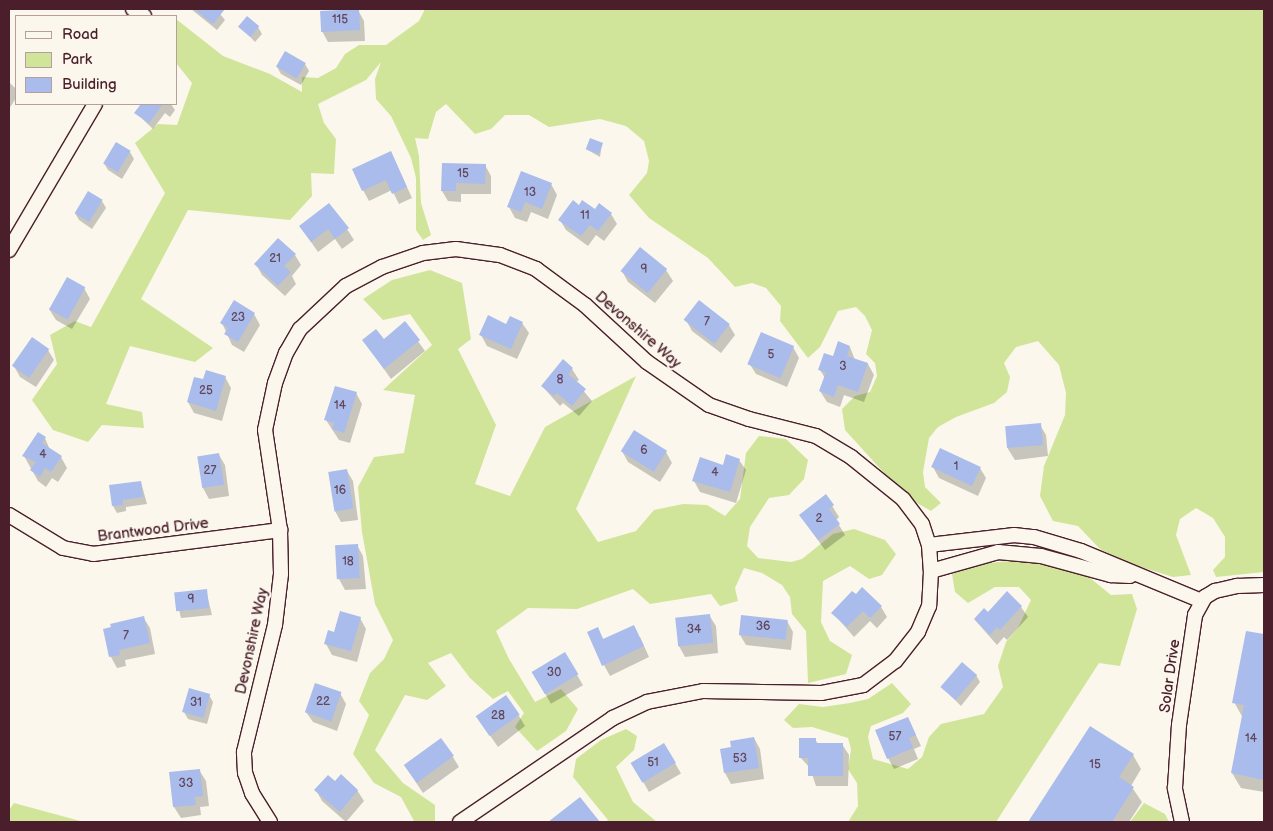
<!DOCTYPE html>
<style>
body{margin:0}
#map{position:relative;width:1273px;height:831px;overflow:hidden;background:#fbf7ec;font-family:"Balsamiq Sans",sans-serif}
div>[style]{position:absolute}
.green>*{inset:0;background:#d0e59a}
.shadow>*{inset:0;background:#0003;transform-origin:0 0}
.building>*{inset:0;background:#a9bceb;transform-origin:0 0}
.roads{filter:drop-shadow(1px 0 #4a1f2b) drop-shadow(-1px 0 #4a1f2b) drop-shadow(0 1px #4a1f2b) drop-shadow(0 -1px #4a1f2b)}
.minor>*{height:14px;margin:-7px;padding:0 7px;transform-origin:7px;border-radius:7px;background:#fbf7ec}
span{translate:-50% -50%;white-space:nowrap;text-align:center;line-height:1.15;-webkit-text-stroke:4.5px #fbf7ec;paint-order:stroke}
.number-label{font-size:12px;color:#62465b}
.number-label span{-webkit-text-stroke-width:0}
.street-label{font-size:15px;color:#4a1f2b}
.frame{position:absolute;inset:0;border:10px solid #4a1f2b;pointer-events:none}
.legend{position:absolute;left:15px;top:15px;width:162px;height:90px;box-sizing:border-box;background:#fbf7ec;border:1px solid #b4a19f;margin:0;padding:6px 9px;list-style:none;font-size:15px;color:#4a1f2b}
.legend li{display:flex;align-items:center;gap:10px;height:25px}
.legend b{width:25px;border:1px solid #b4a19f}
</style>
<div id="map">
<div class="green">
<i style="clip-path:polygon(425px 9px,1264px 9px,1264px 572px,1216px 577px,1213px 570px,1225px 557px,1225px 537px,1213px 518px,1196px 508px,1180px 519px,1176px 535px,1191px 575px,1173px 577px,1125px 562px,1100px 549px,1078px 526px,1053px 521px,1040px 496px,1044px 466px,1065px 415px,1066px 393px,1059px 365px,1038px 341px,1016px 347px,1004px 363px,1010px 377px,1007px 392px,994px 403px,956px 417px,938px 427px,929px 438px,923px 472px,925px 487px,941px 503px,931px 511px,905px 496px,845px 430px,842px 409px,855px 396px,870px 392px,877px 376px,875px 363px,866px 354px,872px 330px,865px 316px,856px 307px,838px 311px,820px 347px,808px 358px,780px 321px,781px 306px,766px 288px,752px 283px,735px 287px,708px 258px,649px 218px,629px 195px,647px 173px,649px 161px,644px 141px,626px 126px,600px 119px,549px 127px,529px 115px,505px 115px,491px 129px,475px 134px,446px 104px,436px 112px,428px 139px,415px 138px,419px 156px,421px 203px,431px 235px,423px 240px,416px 230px,416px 178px,411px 158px,391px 116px,376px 99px,375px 79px,381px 62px,366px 80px,318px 104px,324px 123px,336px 139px,334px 174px,311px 173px,312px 196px,290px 220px,188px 210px,141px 299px,213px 348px,195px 362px,130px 346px,106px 404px,142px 412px,144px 428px,102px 425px,88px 442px,53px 430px,32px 400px,57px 364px,50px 335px,75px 321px,91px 327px,165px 193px,135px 143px,158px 124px,177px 125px,192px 83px,176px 63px,176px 19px,223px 56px,270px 74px,302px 92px,302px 77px,318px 78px,336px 68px,345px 54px,359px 45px,386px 45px,419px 21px)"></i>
<i style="clip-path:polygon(430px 270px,462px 283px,471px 339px,458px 349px,496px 425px,475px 484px,510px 496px,545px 427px,636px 376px,576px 509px,598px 542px,636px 531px,654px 510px,683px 504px,707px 505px,725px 516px,740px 499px,746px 453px,759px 436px,786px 439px,808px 460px,804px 479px,789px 495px,769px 498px,750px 527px,747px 546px,758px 558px,791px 562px,802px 559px,833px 534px,854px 529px,885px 540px,896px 554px,882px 575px,869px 579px,850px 566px,823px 581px,821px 622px,830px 641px,852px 655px,846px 674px,808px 683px,806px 631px,792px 614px,790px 597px,782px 585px,762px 573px,744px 568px,735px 588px,738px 601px,720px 606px,711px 594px,650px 604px,633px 589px,577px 609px,528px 608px,496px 631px,509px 659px,535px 702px,561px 689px,578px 709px,566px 731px,537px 751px,515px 727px,524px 713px,508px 691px,493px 699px,470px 678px,451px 653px,428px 663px,446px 686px,427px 700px,405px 695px,375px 750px,403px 783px,435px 805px,435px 822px,414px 821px,401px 797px,374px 783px,353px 754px,369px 715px,359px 701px,370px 673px,384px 659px,393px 640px,375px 604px,362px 532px,358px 487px,374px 457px,404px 453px,415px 395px,383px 390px,432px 345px,410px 314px,383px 320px,363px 299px,392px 280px)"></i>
<i style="clip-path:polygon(1018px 560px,1064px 569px,1090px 578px,1111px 595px,1132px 594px,1137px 609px,1120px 666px,1099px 663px,996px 822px,848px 822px,858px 806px,857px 783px,848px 769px,851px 749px,848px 738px,812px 727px,793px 728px,784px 720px,799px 704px,823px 707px,850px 703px,868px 699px,892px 683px,911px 704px,903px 713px,871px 726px,868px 737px,873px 759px,908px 769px,922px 757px,929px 737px,941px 724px,984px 714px,1003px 687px,998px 666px,1006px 642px,1018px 628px,1031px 600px,1019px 587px,995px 587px,968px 603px,955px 592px,952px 574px,981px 564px)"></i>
<i style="clip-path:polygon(626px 729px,637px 736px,634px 750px,616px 767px,633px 802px,657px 822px,606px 822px,608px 820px,573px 777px,576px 759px,601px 740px)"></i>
<i style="clip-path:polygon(14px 803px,84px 822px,9px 822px,9px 810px)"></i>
<i style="clip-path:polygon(1144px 803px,1165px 814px,1169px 822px,1130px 822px)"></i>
</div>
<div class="shadow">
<i style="clip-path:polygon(191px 9px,216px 9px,225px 20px,217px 30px)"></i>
<i style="clip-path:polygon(358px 10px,364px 21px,365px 41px,328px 42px,322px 31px)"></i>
<i style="clip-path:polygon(241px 27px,258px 27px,262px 34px,255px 42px)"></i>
<i style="clip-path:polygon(305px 64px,309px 71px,301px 85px,281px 74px,277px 67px)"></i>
<i style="clip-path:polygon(9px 82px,16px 89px,16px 98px,9px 109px)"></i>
<i style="clip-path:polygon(142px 104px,171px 104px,175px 110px,170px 117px,165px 113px,153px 129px,136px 113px)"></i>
<i style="clip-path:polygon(602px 144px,600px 157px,586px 149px)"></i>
<i style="clip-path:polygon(130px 152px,134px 159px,122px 179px,108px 170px,104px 163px)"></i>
<i style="clip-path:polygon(391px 152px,412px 198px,399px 204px,392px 190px,369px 201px,363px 190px)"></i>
<i style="clip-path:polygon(485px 165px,491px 176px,491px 194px,461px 194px,461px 202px,448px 201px,442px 191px)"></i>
<i style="clip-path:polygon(551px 184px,557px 195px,548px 219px,531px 212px,527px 222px,515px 218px,509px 207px)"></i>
<i style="clip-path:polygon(102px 201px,106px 208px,92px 229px,79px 220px,75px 213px)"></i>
<i style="clip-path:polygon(579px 206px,611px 214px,617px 224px,604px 241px,596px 235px,588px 246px,566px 230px,560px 220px)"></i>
<i style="clip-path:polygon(300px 226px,347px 229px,354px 240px,342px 249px,335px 239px,318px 252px)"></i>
<i style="clip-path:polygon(640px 249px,666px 270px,673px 281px,655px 303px,628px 282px,622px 271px)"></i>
<i style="clip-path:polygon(295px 255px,301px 265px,292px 276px,296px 284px,285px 296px,262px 275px,256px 264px)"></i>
<i style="clip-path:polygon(84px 288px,90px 299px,72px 329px,56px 320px,49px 309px)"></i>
<i style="clip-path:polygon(254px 314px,260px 325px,244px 352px,232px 345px,222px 323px)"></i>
<i style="clip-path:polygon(686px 320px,729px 325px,735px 335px,721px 353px,692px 331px)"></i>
<i style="clip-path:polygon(405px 323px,425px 351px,391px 379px,364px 341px,383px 340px)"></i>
<i style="clip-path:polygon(522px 323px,529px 333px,517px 359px,487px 346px,481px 335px)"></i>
<i style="clip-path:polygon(793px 347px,799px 358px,787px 387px,756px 374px,749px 363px)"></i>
<i style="clip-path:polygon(850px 347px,855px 360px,868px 364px,874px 375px,864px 402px,844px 395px,840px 407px,827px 402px,820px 391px,825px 378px,820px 370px)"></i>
<i style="clip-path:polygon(48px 350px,54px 360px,36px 387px,20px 377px,14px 366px)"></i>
<i style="clip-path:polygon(563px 361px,572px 369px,579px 380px,576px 382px,592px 401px,579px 416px,563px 403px,560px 406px,542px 386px)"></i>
<i style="clip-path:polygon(225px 377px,231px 388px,222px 421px,194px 413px,188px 402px,204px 381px)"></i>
<i style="clip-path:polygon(356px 393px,362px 404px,350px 443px,339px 440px,326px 420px)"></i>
<i style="clip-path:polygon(1040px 425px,1046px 435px,1048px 456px,1015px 460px,1008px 449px,1006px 429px)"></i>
<i style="clip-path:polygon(45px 438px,50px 450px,61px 457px,67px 468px,58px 482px,52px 478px,46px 487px,38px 481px,24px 456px)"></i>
<i style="clip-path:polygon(622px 451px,666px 452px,672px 463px,660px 482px,628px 462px)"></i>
<i style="clip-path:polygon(219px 455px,225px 465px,229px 496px,209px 499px,203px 488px)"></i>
<i style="clip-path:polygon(739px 460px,746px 470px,736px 503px,700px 492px,694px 481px)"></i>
<i style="clip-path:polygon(933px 467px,980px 468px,986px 478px,978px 496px,939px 478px)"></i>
<i style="clip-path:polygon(347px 471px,353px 481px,358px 520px,341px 522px,335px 511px)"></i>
<i style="clip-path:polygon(141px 482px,147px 504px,126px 507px,126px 511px,117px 513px,113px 506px)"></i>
<i style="clip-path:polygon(826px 496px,839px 517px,836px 520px,845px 535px,825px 550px,800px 515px)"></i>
<i style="clip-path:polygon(357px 545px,363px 556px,366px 589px,345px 590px,339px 579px)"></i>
<i style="clip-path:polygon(206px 590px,212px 615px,181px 618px,175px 593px)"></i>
<i style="clip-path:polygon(856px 596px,881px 607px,887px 617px,877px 628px,870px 621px,854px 637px,833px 613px)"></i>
<i style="clip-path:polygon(1021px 607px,1028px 617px,1007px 640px,1004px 637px,997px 645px,975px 620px)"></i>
<i style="clip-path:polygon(709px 615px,716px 626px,718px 653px,685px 657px,679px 646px)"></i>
<i style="clip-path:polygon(143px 617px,150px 628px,155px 654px,125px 660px,126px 666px,117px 668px,111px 657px,105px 630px)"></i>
<i style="clip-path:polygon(360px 618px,366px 629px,357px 662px,332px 655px,326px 644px,335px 633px)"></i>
<i style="clip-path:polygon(787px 621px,793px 632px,791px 650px,746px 645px,740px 635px)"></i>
<i style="clip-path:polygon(597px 629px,604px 640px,640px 637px,649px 657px,610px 676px,604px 665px)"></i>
<i style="clip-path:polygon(1247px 632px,1264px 635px,1264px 792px,1241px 788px,1232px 773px,1243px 718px,1234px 702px)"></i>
<i style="left:565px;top:654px;width:36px;height:37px;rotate:60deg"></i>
<i style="clip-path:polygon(976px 675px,980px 682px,961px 706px,943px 688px)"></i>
<i style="clip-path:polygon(340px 693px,346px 704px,337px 731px,313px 722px,306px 712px)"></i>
<i style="clip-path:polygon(209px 695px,213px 702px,207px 724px,188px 719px,184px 712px)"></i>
<i style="clip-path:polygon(519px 716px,525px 726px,498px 747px,478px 718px)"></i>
<i style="clip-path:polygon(908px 718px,921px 746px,914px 749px,918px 759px,894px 769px,888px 758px)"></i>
<i style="clip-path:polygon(1090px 728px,1133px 755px,1141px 769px,1131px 786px,1142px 802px,1129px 822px,1030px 822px)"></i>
<i style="clip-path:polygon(754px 738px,760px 749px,764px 779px,731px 784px,725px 773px,733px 748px)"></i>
<i style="clip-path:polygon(815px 739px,818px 744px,842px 744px,849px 755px,848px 786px,816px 786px,810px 768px,800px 757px)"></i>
<i style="left:664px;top:744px;width:34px;height:37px;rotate:60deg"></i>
<i style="clip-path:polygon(453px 757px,459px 767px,423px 793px,405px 766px)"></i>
<i style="clip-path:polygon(199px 770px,206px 781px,209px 806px,200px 807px,201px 815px,181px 818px,174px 807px,171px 773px)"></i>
<i style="clip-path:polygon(335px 783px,357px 790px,364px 801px,346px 822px,322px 801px,316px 790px)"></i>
</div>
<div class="building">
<i style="clip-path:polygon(194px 9px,225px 9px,213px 24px)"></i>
<i style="left:359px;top:9px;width:21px;height:39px;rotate:87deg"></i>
<i style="left:247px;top:16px;width:16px;height:14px;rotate:40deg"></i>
<i style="left:285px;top:51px;width:24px;height:18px;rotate:30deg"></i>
<i style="clip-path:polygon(141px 104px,163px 104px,149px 123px,134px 113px)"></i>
<i style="left:590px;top:138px;width:14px;height:12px;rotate:21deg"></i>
<i style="left:116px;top:142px;width:17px;height:25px;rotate:31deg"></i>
<i style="clip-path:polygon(391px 151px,407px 187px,392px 194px,386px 180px,362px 191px,352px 169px)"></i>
<i style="clip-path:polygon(442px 163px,486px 164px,485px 184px,456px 183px,456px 191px,441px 191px)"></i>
<i style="clip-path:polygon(521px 171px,552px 183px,542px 209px,525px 202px,521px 212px,507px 207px)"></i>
<i style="left:88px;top:191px;width:17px;height:26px;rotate:31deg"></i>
<i style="clip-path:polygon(573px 200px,579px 205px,582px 200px,595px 209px,599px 203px,612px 213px,598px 231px,590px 225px,581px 236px,558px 220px)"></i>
<i style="clip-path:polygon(329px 203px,349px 228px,335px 239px,328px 229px,311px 242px,299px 226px)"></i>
<i style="clip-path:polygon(278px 238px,296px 254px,284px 266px,291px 272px,278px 286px,254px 264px)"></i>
<i style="left:640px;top:247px;width:35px;height:31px;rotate:39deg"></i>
<i style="left:67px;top:277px;width:21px;height:37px;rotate:29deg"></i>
<i style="clip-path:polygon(234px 300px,255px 313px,238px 342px,224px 334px,228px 328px,220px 323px)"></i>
<i style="left:699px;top:300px;width:39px;height:25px;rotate:38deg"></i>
<i style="clip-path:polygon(488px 315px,506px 324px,510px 316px,523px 322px,511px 349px,479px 335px)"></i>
<i style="clip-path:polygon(405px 321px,420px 340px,384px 369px,362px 340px,376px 329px,384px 339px)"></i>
<i style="left:761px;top:332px;width:36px;height:35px;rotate:23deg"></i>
<i style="left:32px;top:337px;width:21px;height:35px;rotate:35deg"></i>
<i style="clip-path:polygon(838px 341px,850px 346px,847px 356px,868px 363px,858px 392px,838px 385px,834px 397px,819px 391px,826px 372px,818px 370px,824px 353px,833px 356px)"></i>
<i style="clip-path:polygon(563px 359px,573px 368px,568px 374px,586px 389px,572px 406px,557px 393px,554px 396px,541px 386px)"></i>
<i style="clip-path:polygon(206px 370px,226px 376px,216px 411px,187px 402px,194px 377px,203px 379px)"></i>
<i style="clip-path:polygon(335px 386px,357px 392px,344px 433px,332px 429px,334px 423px,324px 420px)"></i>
<i style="left:1041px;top:423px;width:22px;height:36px;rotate:85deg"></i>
<i style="left:634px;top:430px;width:39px;height:25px;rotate:32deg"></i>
<i style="clip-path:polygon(38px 432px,46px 437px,42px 443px,62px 456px,51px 472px,45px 468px,40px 477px,30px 470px,36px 462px,22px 456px)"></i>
<i style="left:940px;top:448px;width:45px;height:21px;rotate:25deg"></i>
<i style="left:219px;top:453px;width:32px;height:22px;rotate:81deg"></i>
<i style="clip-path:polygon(726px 454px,740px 459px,730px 492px,692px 481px,700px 457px,723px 465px)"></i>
<i style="left:347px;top:469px;width:40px;height:19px;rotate:81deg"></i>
<i style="clip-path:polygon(141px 481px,143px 497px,123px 500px,123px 505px,112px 506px,109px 485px)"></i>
<i style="clip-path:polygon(826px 494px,834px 505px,829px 509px,840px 524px,818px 540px,799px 515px)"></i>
<i style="left:358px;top:544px;width:34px;height:23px;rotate:87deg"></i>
<i style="clip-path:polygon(862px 587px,882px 606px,870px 618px,863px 611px,847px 627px,831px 613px,852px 591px,856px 594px)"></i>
<i style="left:207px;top:589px;width:19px;height:33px;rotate:84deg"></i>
<i style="clip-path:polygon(1007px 591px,1022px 606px,1000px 630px,997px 627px,990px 635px,974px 619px,984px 608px,988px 612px)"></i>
<i style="clip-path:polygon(340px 611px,361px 617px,351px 651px,324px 644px,328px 630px,334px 632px)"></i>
<i style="left:710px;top:614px;width:29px;height:35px;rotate:84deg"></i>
<i style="left:741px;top:615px;width:47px;height:20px;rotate:6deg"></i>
<i style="clip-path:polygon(144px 616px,150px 643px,119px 650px,120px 655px,109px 657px,103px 629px,111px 627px,110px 624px)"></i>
<i style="clip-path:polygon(634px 625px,644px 646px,602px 666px,587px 632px,598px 627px,603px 639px)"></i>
<i style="clip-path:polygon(1246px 631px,1264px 634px,1264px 780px,1231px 773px,1244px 705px,1232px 703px)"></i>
<i style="left:565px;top:652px;width:26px;height:39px;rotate:59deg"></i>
<i style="left:962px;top:662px;width:20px;height:33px;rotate:41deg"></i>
<i style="left:315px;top:683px;width:28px;height:31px;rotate:19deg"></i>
<i style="left:189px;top:688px;width:22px;height:25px;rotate:16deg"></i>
<i style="left:506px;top:695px;width:24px;height:37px;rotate:55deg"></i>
<i style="clip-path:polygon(908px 717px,916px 735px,909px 738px,913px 748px,887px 759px,875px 730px)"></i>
<i style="clip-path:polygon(1090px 726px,1134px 754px,1119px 777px,1134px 787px,1112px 822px,1028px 822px)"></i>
<i style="clip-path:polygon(754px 737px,759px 768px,724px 773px,720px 749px,731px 747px,730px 741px)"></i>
<i style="left:441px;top:738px;width:22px;height:46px;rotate:54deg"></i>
<i style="clip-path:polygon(799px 738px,816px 738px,816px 743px,843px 743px,843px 776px,808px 776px,808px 758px,799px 758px)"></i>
<i style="left:664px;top:743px;width:23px;height:39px;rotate:59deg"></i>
<i style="clip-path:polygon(200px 769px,203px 796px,195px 797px,196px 805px,173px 807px,169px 772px)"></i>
<i style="clip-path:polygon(341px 774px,358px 790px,340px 812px,314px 790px,328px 775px,335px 781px)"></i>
<i style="clip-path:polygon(580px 797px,600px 822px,548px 822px)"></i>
</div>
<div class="roads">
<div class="minor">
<i style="left:133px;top:9px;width:13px;rotate:32deg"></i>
<i style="left:9px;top:250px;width:169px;rotate:-59.5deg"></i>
<i style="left:9px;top:515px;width:63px;rotate:31.4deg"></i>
<i style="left:63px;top:548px;width:31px;rotate:11deg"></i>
<i style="left:93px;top:554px;width:189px;rotate:-7.3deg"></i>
<i style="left:929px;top:545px;width:86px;rotate:-6.7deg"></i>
<i style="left:1014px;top:535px;width:20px;rotate:6deg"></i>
<i style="left:1034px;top:537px;width:49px;rotate:16.6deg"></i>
<i style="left:1081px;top:551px;width:131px;rotate:22.5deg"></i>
<i style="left:931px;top:571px;width:70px;rotate:-15.8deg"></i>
<i style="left:998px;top:552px;width:43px;rotate:5.3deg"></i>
<i style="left:1041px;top:556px;width:73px;rotate:15.2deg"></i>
<i style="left:1111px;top:575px;width:19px;rotate:3deg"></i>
<i style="left:270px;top:822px;width:34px;rotate:-122deg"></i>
<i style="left:252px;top:793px;width:21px;rotate:-109deg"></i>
<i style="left:245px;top:773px;width:21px;rotate:-93deg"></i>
<i style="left:244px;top:752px;width:131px;rotate:-76.3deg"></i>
<i style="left:275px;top:625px;width:51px;rotate:-83.3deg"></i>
<i style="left:281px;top:574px;width:44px;rotate:-91.3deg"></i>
<i style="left:280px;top:530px;width:101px;rotate:-98.5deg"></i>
<i style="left:265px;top:430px;width:48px;rotate:-78deg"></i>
<i style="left:275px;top:383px;width:32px;rotate:-70deg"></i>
<i style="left:286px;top:353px;width:28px;rotate:-60deg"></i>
<i style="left:300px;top:329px;width:63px;rotate:-43.1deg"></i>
<i style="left:346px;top:286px;width:41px;rotate:-27.8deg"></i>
<i style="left:382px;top:267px;width:43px;rotate:-18.9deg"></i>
<i style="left:423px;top:253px;width:33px;rotate:-7deg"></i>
<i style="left:456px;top:249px;width:44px;rotate:7.8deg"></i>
<i style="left:500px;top:255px;width:39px;rotate:21deg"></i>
<i style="left:536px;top:269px;width:61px;rotate:36.3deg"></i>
<i style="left:585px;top:305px;width:84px;rotate:42.6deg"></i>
<i style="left:647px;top:362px;width:75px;rotate:34.7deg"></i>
<i style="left:709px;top:405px;width:42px;rotate:19.3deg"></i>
<i style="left:749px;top:419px;width:69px;rotate:14.2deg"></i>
<i style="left:816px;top:436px;width:41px;rotate:31deg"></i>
<i style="left:851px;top:457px;width:67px;rotate:38.9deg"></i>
<i style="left:903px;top:499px;width:31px;rotate:53deg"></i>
<i style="left:922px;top:524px;width:22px;rotate:72deg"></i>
<i style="left:929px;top:545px;width:26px;rotate:86deg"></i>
<i style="left:931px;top:571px;width:35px;rotate:93deg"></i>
<i style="left:929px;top:606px;width:28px;rotate:113deg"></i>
<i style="left:918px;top:632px;width:37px;rotate:128deg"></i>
<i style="left:895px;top:661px;width:40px;rotate:143deg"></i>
<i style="left:863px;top:685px;width:43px;rotate:169.2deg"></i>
<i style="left:821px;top:693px;width:118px;rotate:-179deg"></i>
<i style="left:703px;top:691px;width:57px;rotate:168.9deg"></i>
<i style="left:647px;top:702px;width:38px;rotate:155deg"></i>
<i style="left:613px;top:718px;width:185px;rotate:145.8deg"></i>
<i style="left:1182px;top:822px;width:35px;rotate:-102deg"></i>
<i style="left:1175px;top:788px;width:63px;rotate:-86.4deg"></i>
<i style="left:1179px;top:725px;width:111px;rotate:-81.7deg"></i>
<i style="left:1195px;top:615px;width:21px;rotate:-61deg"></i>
<i style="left:1205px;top:597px;width:12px;rotate:-31deg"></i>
<i style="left:1215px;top:591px;width:23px;rotate:-13deg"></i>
<i style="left:1237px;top:586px;width:27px;rotate:-2deg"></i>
</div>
</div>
<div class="number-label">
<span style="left:340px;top:20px">115</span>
<span style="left:463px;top:174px">15</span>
<span style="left:530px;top:193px">13</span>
<span style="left:585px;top:216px">11</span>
<span style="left:275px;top:259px">21</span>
<span style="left:644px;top:270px">9</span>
<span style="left:238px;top:318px">23</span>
<span style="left:707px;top:322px">7</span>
<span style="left:771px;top:355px">5</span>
<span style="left:843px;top:367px">3</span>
<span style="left:560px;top:380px">8</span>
<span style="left:206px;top:391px">25</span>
<span style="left:340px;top:406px">14</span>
<span style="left:644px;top:451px">6</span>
<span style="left:43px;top:455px">4</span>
<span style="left:956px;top:467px">1</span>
<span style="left:210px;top:471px">27</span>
<span style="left:715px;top:473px">4</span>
<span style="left:340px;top:491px">16</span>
<span style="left:819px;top:519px">2</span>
<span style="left:348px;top:562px">18</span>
<span style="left:191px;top:600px">9</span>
<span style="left:763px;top:627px">36</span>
<span style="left:694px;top:630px">34</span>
<span style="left:126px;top:636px">7</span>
<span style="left:554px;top:673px">30</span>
<span style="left:323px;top:702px">22</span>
<span style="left:196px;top:703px">31</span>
<span style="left:498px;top:716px">28</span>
<span style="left:895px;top:737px">57</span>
<span style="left:1251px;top:739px">14</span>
<span style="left:740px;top:759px">53</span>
<span style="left:653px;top:763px">51</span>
<span style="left:1095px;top:765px">15</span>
<span style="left:186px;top:784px">33</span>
</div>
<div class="street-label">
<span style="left:638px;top:330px;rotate:41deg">Devonshire Way</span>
<span style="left:153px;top:530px;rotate:-7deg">Brantwood Drive</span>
<span style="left:252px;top:641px;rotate:-78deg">Devonshire Way</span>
<span style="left:1170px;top:676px;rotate:-82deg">Solar Drive</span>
</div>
<div class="frame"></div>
<ul class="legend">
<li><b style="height:6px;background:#fbf7ec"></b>Road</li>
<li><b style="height:14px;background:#d0e59a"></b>Park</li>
<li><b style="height:14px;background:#a9bceb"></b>Building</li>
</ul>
</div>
